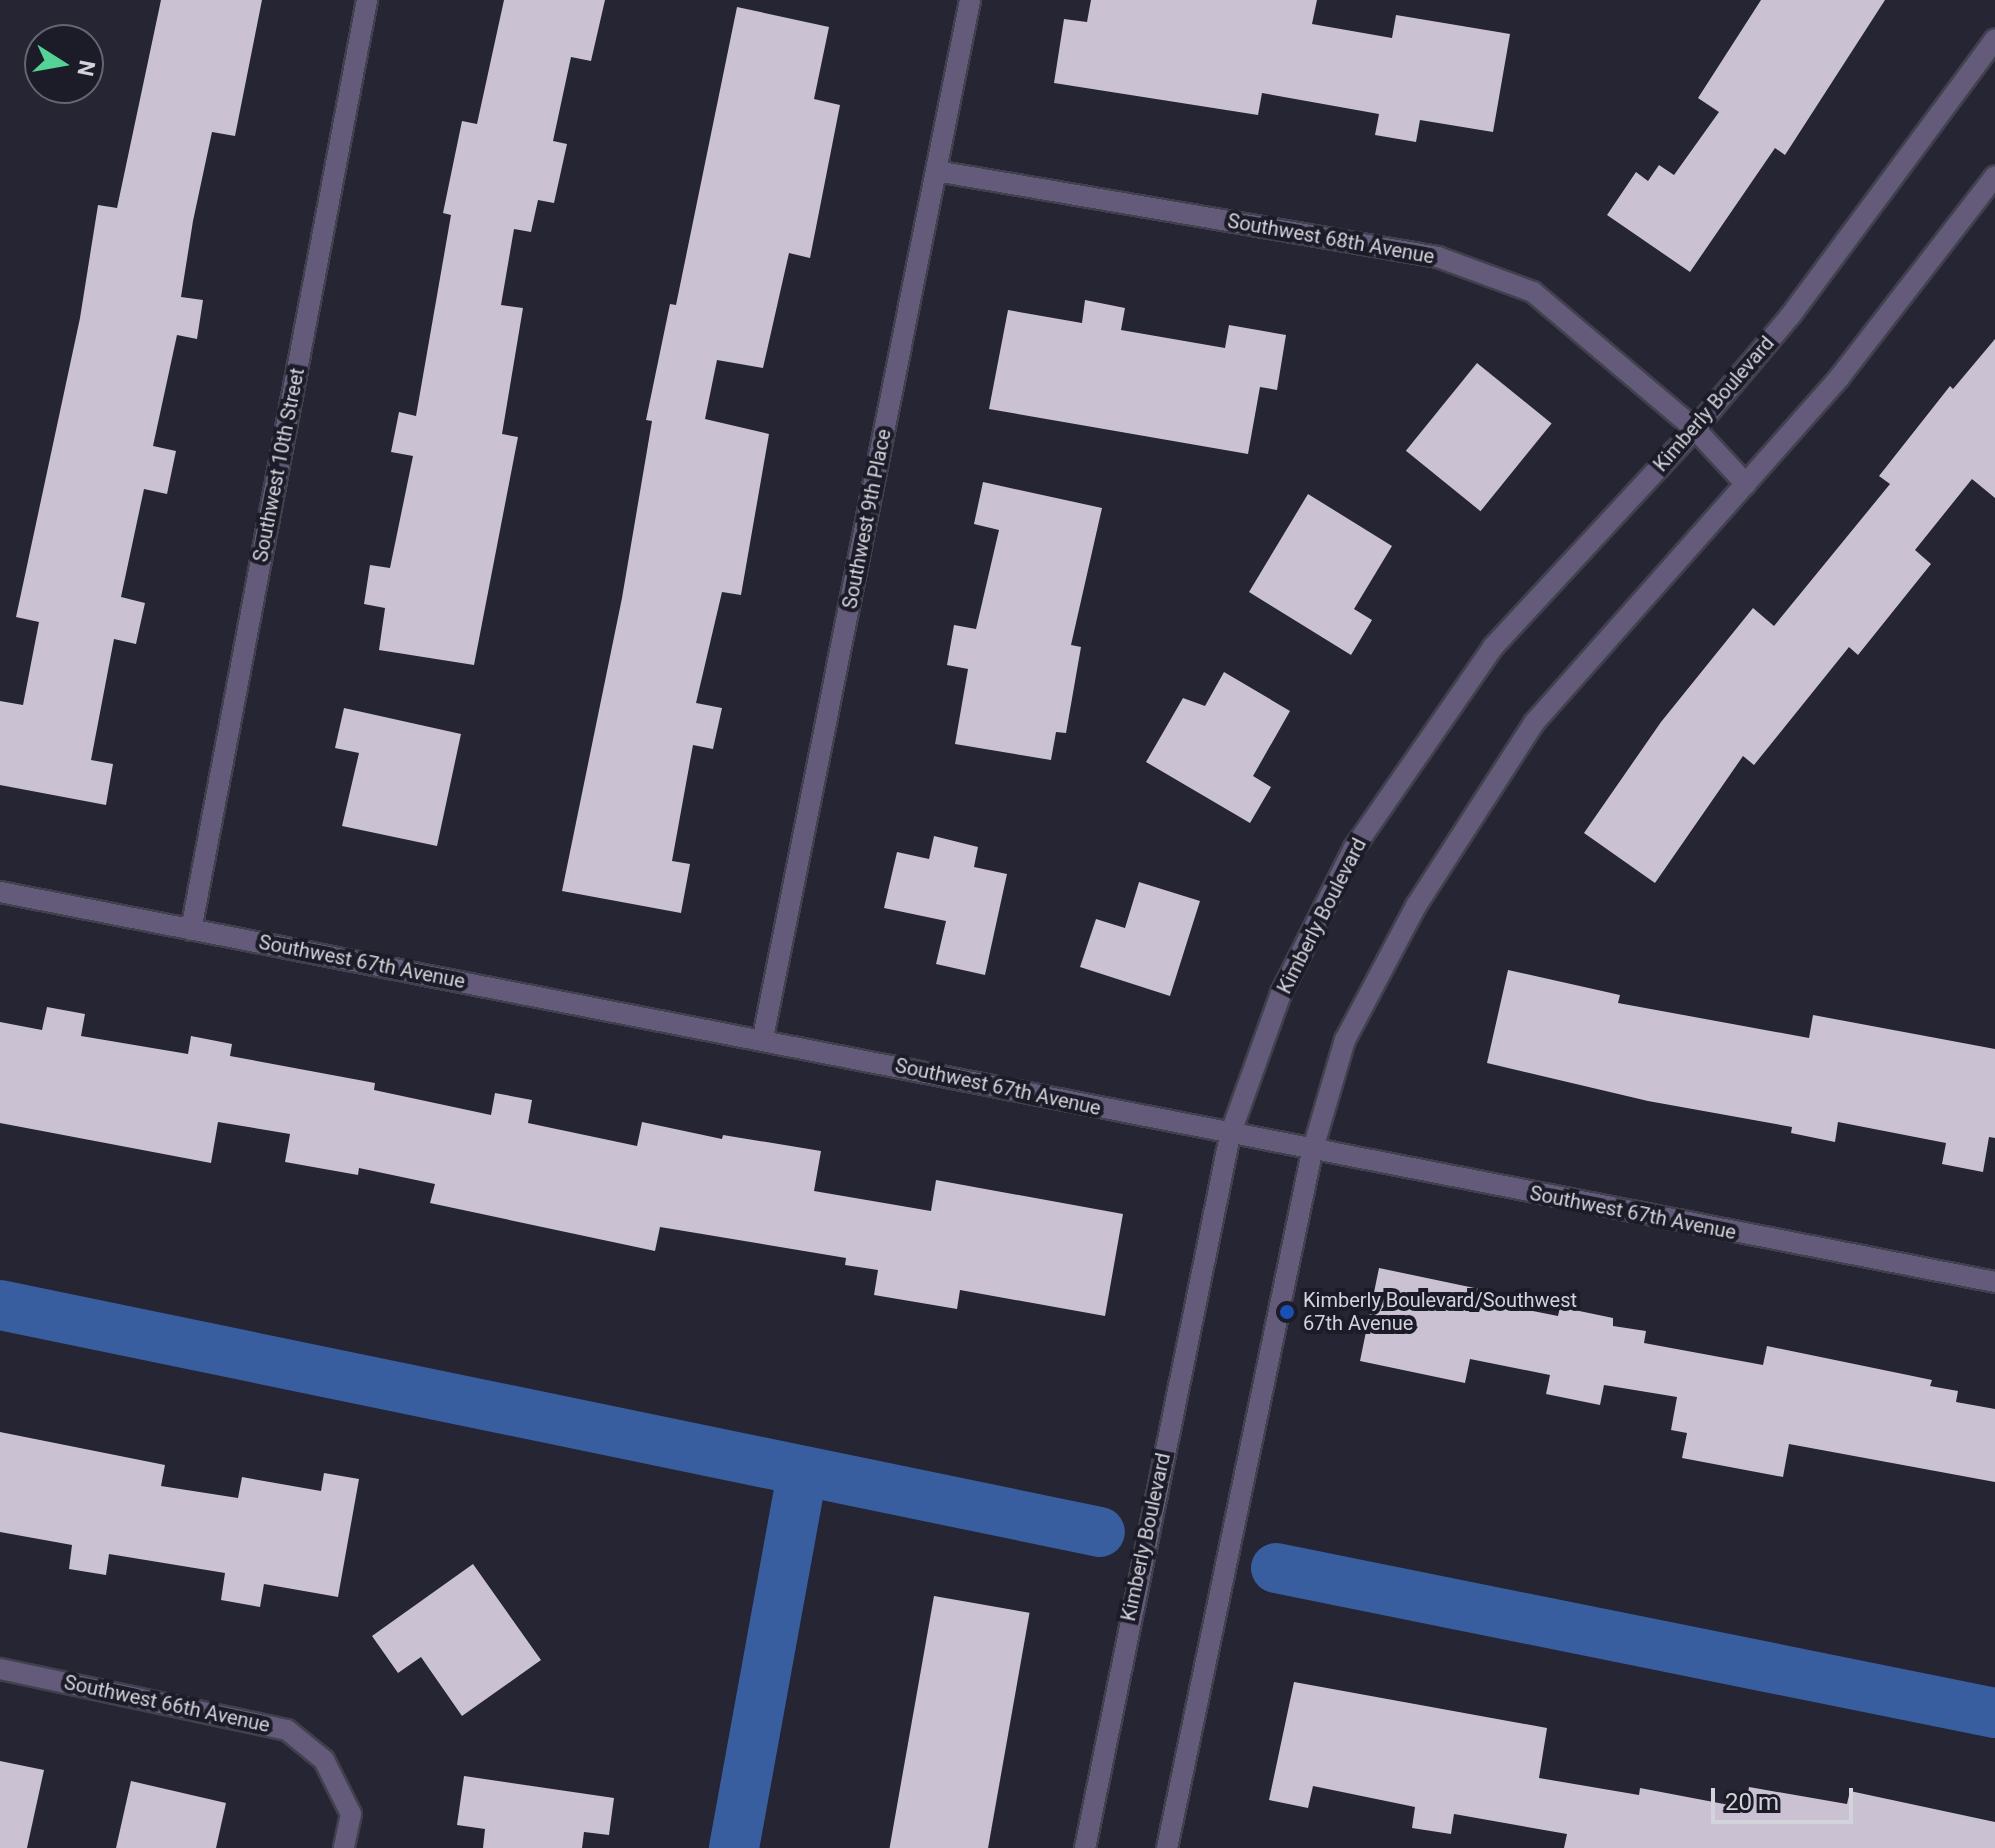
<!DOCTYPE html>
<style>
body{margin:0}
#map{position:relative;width:1995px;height:1848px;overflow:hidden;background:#252533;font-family:Roboto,sans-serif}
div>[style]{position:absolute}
.canal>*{height:50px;margin:-25px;padding:0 25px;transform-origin:25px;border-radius:25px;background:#385ea0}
.building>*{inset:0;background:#cac2d3;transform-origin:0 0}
.roads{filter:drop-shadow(2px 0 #41414e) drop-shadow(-2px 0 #41414e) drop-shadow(0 2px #41414e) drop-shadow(0 -2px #41414e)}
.minor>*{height:20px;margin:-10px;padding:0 10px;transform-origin:10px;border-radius:10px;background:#645b7b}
.tertiary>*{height:20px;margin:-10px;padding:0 10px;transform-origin:10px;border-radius:10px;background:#645b7b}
.dots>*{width:22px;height:22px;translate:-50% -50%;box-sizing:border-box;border:4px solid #1c1b28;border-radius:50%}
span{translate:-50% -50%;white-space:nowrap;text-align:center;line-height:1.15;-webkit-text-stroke:8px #1c1b28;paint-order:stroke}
.street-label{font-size:20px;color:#d3d3dc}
.poi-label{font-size:20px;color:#d3d3dc}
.left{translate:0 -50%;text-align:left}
.north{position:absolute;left:24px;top:24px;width:80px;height:80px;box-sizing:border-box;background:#1c1b28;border:2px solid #656570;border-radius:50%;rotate:101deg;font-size:22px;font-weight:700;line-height:32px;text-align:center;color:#d3d3dc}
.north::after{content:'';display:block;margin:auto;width:28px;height:36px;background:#54d396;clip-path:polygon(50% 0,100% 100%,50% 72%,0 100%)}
.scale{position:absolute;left:1711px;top:1788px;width:142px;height:36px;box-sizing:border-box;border:4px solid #d3d3dc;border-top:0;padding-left:10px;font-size:24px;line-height:28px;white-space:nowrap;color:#d3d3dc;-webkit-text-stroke:6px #1c1b28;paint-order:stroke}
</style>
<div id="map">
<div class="canal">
<i style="left:0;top:1305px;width:1123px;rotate:11.66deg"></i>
<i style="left:1276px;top:1568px;width:733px;rotate:11.4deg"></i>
<i style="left:734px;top:1848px;width:382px;rotate:-79.7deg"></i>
</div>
<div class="building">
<i style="clip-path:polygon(161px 0,262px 0,235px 136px,212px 132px,193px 221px,181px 297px,203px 300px,197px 339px,177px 335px,153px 446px,176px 451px,167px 494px,144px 489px,121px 597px,145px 603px,136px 644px,114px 639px,91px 760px,113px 764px,106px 805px,0 785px,0 701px,23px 705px,39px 622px,16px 617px,80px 318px,98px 205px,117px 208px)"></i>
<i style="clip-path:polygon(504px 0,605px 0,591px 61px,571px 57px,553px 141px,567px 144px,554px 203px,538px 200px,531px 232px,514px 229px,501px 305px,523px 308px,502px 434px,518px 437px,474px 665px,379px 650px,385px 608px,364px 604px,370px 565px,390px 568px,413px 456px,391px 452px,399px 412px,416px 416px,451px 215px,443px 213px,462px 121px,477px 124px)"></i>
<i style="clip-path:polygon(1091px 0,1317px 0,1312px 24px,1392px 38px,1396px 15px,1510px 34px,1493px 132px,1420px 120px,1416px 142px,1375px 135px,1379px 114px,1262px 93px,1258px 115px,1054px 83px,1064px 19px,1087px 22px)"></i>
<i style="clip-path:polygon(1761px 0,1885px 0,1785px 155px,1775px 148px,1690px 272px,1607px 215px,1636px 172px,1648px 181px,1659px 165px,1674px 175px,1719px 112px,1698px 98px)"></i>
<i style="clip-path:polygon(737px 7px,829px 27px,814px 99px,840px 105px,810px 258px,789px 253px,763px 368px,717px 360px,705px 419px,769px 434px,741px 595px,722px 592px,696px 703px,722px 708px,713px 749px,693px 745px,672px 861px,690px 864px,681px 913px,562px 891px,622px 598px,652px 421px,646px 420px,670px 304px,676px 305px)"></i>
<i style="clip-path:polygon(1085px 300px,1125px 308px,1121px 330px,1225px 348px,1229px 325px,1286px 335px,1277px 390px,1260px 387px,1248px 454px,989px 409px,1008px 310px,1082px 323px)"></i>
<i style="clip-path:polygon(1995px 339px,1995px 498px,1972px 479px,1915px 550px,1931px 564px,1858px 655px,1849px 647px,1754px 765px,1743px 756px,1655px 883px,1584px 833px,1661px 722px,1753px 608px,1774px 626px,1890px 484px,1879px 476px,1950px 386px,1953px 389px)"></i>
<i style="left:1477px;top:363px;width:96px;height:113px;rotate:39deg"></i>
<i style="clip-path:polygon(983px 482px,1102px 508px,1071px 645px,1081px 647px,1066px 733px,1056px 732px,1051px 760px,955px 744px,968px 669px,947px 665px,954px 625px,976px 629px,999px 530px,974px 524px)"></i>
<i style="clip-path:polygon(1308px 494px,1392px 546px,1354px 609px,1372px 620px,1351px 655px,1249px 592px)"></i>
<i style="clip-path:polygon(1224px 672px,1290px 711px,1253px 776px,1271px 787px,1250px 823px,1146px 762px,1183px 698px,1205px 706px)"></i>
<i style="clip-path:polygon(344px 708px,461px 734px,437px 846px,342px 826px,359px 753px,335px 748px)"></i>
<i style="clip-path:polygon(934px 836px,978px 847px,974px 867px,1007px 874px,985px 975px,936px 964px,946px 921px,884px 908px,897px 852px,929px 859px)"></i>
<i style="clip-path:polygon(1139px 882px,1200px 901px,1170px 996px,1080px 967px,1096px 919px,1125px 928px)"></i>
<i style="clip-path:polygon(1508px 970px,1620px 995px,1618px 1003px,1809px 1038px,1813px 1015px,1995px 1049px,1995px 1138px,1989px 1137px,1983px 1172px,1942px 1164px,1946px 1143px,1838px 1122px,1835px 1142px,1791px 1133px,1792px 1127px,1648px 1101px,1487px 1063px)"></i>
<i style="clip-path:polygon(47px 1007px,85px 1014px,81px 1036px,188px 1054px,191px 1036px,232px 1044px,230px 1056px,375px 1083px,374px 1090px,491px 1115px,495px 1093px,532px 1100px,528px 1123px,637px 1146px,642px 1122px,722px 1139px,723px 1135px,821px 1151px,814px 1191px,931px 1211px,936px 1180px,1123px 1214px,1105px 1316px,960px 1290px,957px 1309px,874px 1295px,878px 1270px,845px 1265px,846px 1258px,660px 1227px,655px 1251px,430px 1203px,435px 1184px,359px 1168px,358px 1175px,285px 1162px,290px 1134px,218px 1122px,211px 1163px,0 1123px,0 1022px,42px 1030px)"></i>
<i style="clip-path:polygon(1379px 1268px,1484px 1290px,1482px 1301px,1558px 1316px,1560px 1307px,1613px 1318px,1613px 1326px,1646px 1331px,1644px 1343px,1763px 1365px,1767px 1346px,1932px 1380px,1930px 1386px,1958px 1391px,1956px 1402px,1995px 1409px,1995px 1482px,1789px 1444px,1783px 1477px,1682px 1458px,1687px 1433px,1671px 1430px,1677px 1397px,1604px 1385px,1600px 1405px,1546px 1394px,1550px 1375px,1470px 1359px,1465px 1383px,1360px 1361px)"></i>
<i style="clip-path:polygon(0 1432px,165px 1465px,161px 1486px,238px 1498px,242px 1477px,321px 1491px,324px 1473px,359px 1479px,338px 1597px,264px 1584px,260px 1607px,221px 1600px,225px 1573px,109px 1554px,106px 1575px,69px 1569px,72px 1545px,0 1532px)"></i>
<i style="clip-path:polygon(473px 1564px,541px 1660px,462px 1716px,421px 1657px,398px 1673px,372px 1636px)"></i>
<i style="left:934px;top:1596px;width:97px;height:257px;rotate:10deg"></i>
<i style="clip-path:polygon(1294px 1682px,1547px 1728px,1539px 1778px,1639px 1795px,1640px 1788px,1745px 1808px,1749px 1787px,1847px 1804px,1850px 1791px,1995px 1822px,1995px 1848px,1564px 1848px,1567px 1834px,1454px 1814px,1451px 1834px,1412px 1828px,1415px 1807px,1313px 1786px,1308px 1808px,1269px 1800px)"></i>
<i style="clip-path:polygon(0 1761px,44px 1770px,27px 1848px,0 1848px)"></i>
<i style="clip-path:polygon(464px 1776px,614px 1798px,609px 1835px,584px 1832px,582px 1848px,483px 1848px,485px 1829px,457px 1825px)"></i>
<i style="clip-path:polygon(131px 1781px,226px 1803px,216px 1848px,116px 1848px)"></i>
</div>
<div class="roads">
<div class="minor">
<i style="left:936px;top:171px;width:509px;rotate:9.72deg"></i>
<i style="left:1438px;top:257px;width:101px;rotate:20.2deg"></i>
<i style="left:1533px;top:292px;width:212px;rotate:40.2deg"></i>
<i style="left:1695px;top:429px;width:75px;rotate:47.2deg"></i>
<i style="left:0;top:892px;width:2033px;rotate:11.06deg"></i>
<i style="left:191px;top:930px;width:947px;rotate:-79.28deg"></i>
<i style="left:763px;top:1038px;width:1058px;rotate:-78.72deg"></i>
<i style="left:0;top:1669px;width:293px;rotate:12deg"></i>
<i style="left:287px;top:1730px;width:48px;rotate:39deg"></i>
<i style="left:324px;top:1760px;width:60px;rotate:63.4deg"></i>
<i style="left:351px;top:1814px;width:35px;rotate:102deg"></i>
</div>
<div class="tertiary">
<i style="left:1085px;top:1848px;width:728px;rotate:-78.5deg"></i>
<i style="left:1230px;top:1135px;width:151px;rotate:-70.2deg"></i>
<i style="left:1281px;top:993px;width:162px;rotate:-63.3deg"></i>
<i style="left:1354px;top:848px;width:244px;rotate:-55.3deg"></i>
<i style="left:1493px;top:647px;width:297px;rotate:-47.2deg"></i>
<i style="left:1695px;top:429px;width:149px;rotate:-49.9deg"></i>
<i style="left:1791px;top:315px;width:343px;rotate:-53.5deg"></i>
<i style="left:1167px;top:1848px;width:711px;rotate:-78.23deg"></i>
<i style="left:1312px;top:1152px;width:117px;rotate:-73.6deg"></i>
<i style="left:1345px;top:1040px;width:152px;rotate:-62.1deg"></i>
<i style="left:1416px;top:906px;width:218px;rotate:-57.2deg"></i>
<i style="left:1534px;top:723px;width:460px;rotate:-48.5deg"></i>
<i style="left:1839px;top:378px;width:255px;rotate:-52.3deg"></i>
</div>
</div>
<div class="dots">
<i style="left:1287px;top:1312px;background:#1a4fb4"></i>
</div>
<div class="street-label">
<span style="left:1331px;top:239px;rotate:10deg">Southwest 68th Avenue</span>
<span style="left:1714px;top:404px;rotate:-49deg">Kimberly Boulevard</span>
<span style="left:279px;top:465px;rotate:-79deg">Southwest 10th Street</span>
<span style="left:867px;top:519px;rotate:-79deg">Southwest 9th Place</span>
<span style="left:1322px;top:916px;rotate:-63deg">Kimberly Boulevard</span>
<span style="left:362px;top:962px;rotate:11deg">Southwest 67th Avenue</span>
<span style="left:998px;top:1087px;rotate:12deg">Southwest 67th Avenue</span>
<span style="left:1633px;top:1213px;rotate:11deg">Southwest 67th Avenue</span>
<span style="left:1146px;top:1537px;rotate:-78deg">Kimberly Boulevard</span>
<span style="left:167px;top:1704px;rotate:12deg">Southwest 66th Avenue</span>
</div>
<div class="poi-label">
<span class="left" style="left:1303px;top:1312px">Kimberly Boulevard/Southwest<br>67th Avenue</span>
</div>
<div class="north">N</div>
<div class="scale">20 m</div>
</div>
